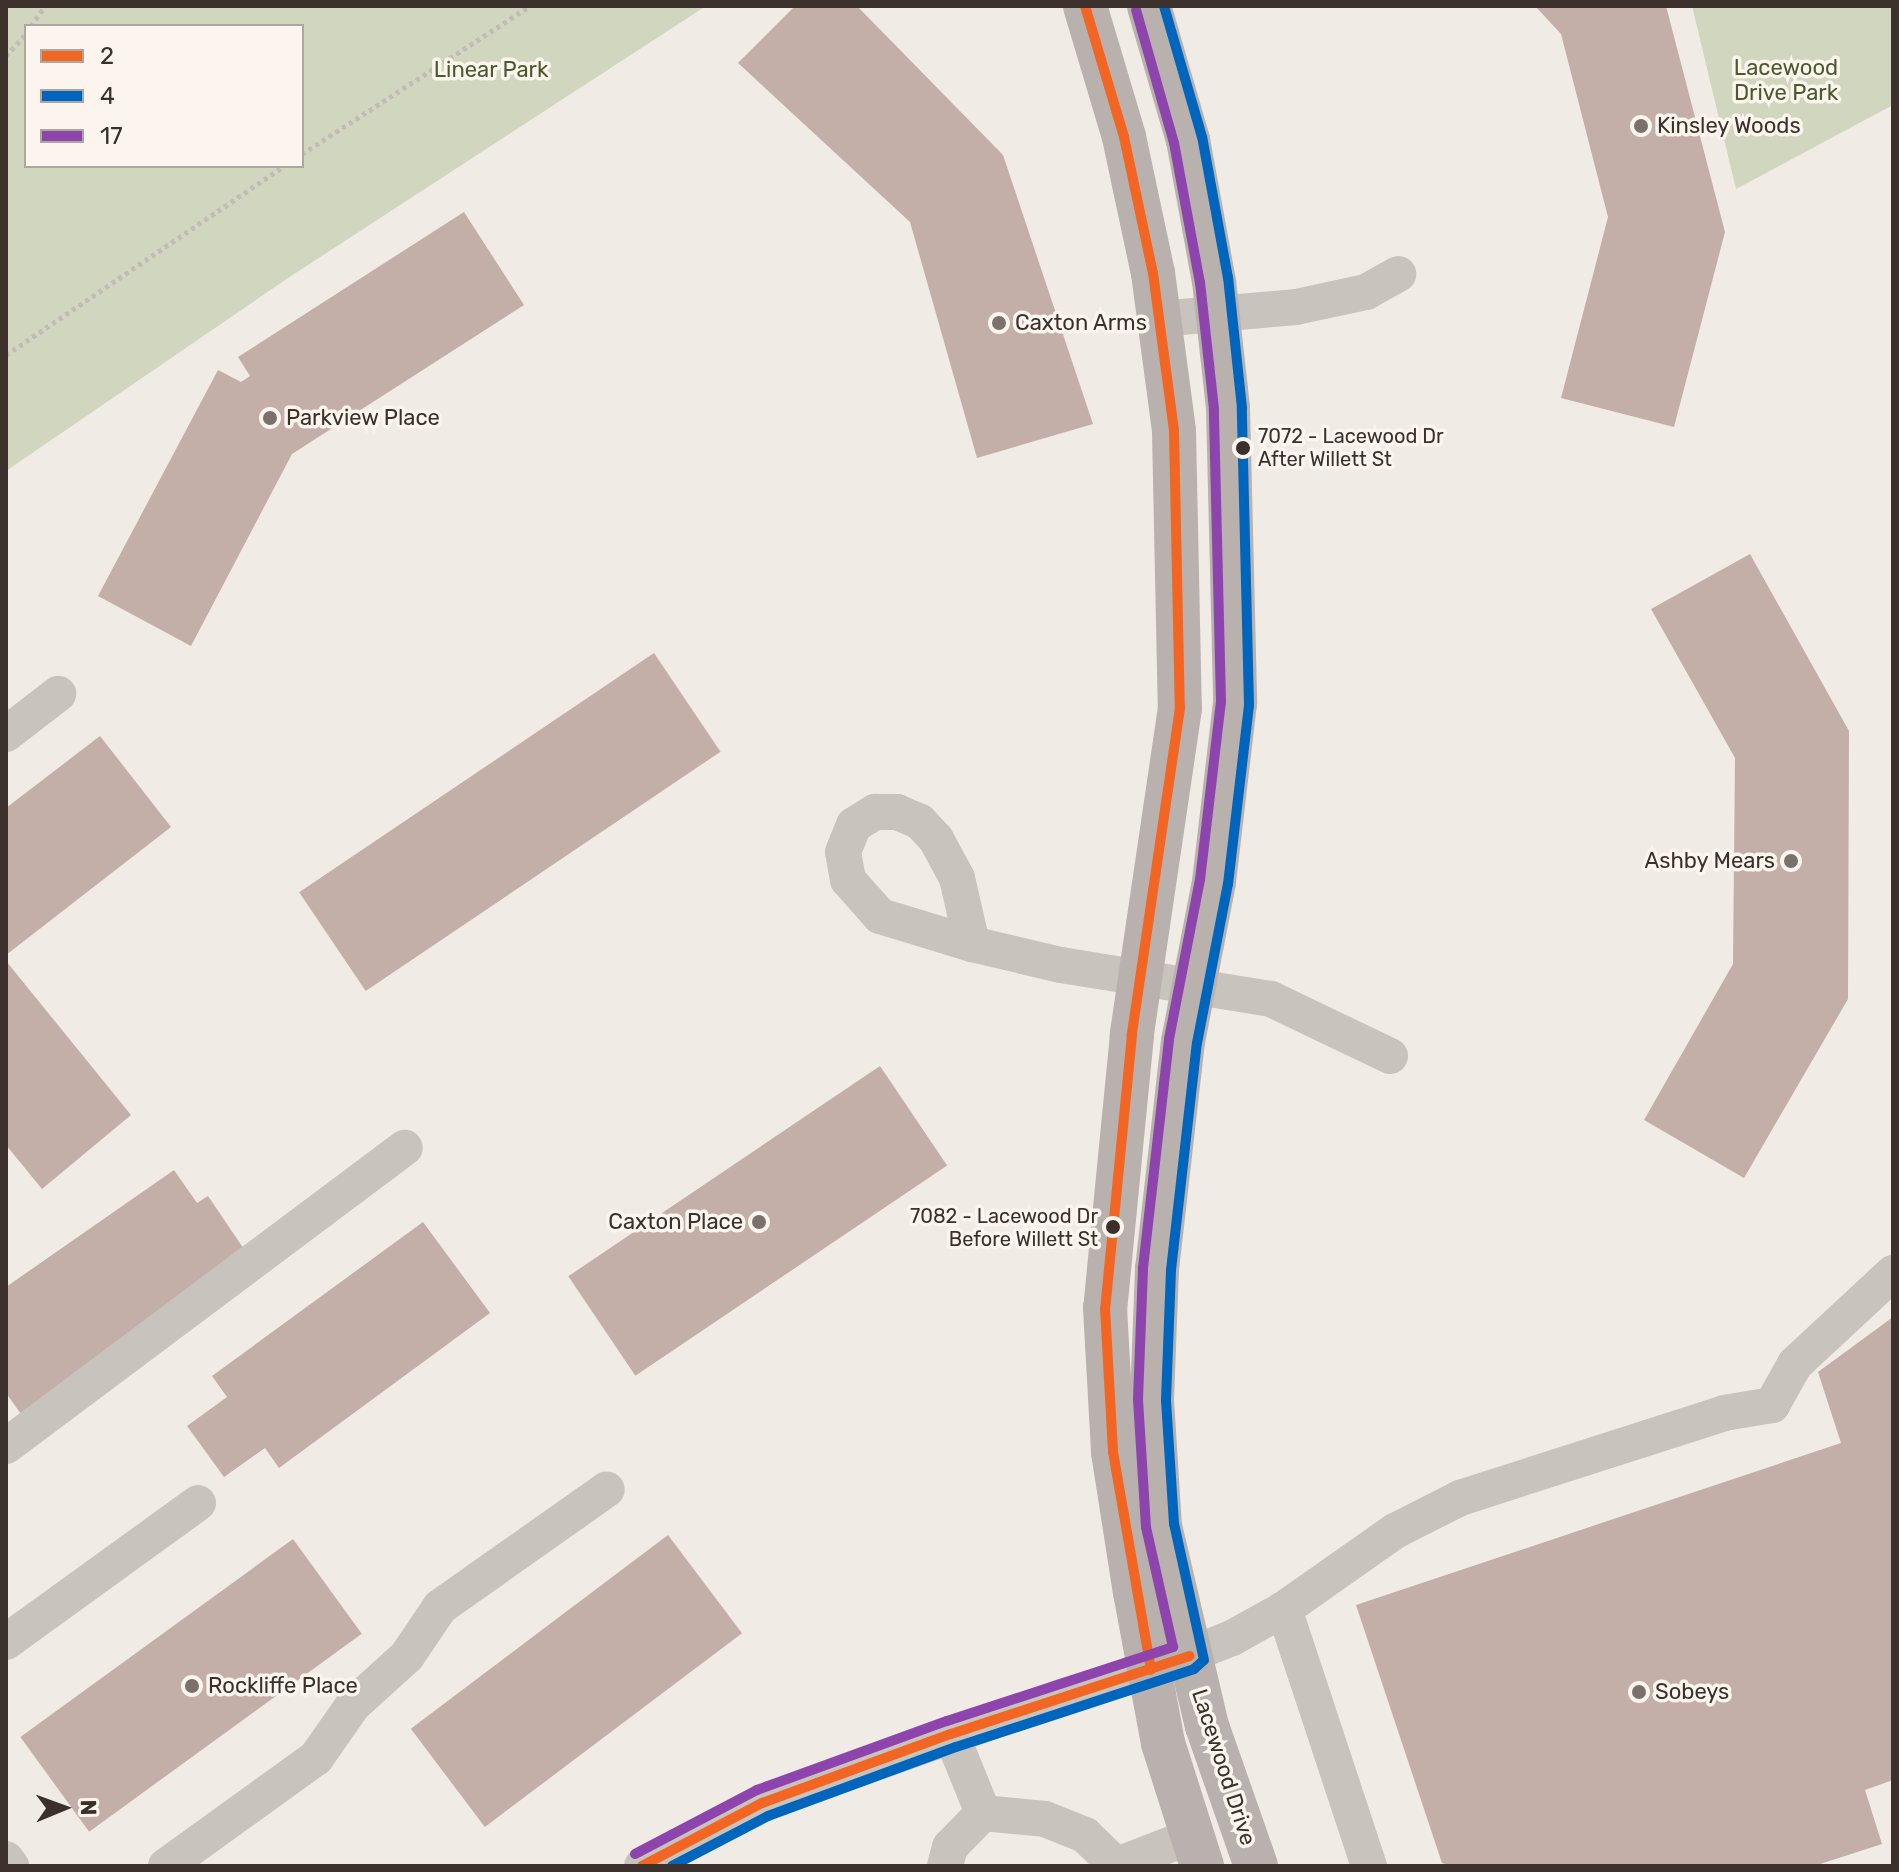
<!DOCTYPE html>
<style>
body{margin:0}
#map{position:relative;width:1899px;height:1872px;overflow:hidden;background:#f0ebe5;font-family:Rubik,sans-serif}
div>[style]{position:absolute}
.green>*{inset:0;background:#d1d6bf}
.building>*{inset:0;background:#c3afa7;transform-origin:0 0}
.path>*{height:5px;margin-top:-2.5px;transform-origin:0;background:repeating-linear-gradient(90deg,#c2bbb6 0 4px,transparent 0 8px)}
.minor>*{height:36px;margin:-18px;padding:0 18px;transform-origin:18px;border-radius:18px;background:#c9c3be}
.major>*{height:44px;margin:-22px;padding:0 22px;transform-origin:22px;border-radius:22px;background:#b8b1ad}
.bus-1>*{height:10px;margin:-5px;padding:0 5px;transform-origin:5px;border-radius:5px;background:#f26522}
.bus-2>*{height:10px;margin:-5px;padding:0 5px;transform-origin:5px;border-radius:5px;background:#0065bd}
.bus-3>*{height:10px;margin:-5px;padding:0 5px;transform-origin:5px;border-radius:5px;background:#8e44ad}
.dots>*{width:22px;height:22px;translate:-50% -50%;box-sizing:border-box;border:4px solid #fbf5ee;border-radius:50%}
span{translate:-50% -50%;white-space:nowrap;text-align:center;line-height:1.15;-webkit-text-stroke:7px #fbf5ee;paint-order:stroke}
.bus-label{font-size:20px;color:#3b302b}
.left{translate:0 -50%;text-align:left}
.right{translate:-100% -50%;text-align:right}
.park-label{font-size:22px;color:#4a5a2e}
.poi-label{font-size:22px;color:#3b302b}
.street-label{font-size:22px;color:#3b302b}
.frame{position:absolute;inset:0;border:8px solid #3b302b;pointer-events:none}
.legend{position:absolute;left:24px;top:24px;width:280px;height:144px;box-sizing:border-box;background:#fbf5ee;border:2px solid #aea6a0;margin:0;padding:10px 14px;list-style:none;font-size:24px;color:#3b302b}
.legend li{display:flex;align-items:center;gap:16px;height:40px}
.legend b{width:40px;border:2px solid #aea6a0}
.north{position:absolute;left:24px;top:1768px;width:80px;height:80px;-webkit-text-stroke:6px #fbf5ee;paint-order:stroke;rotate:89deg;font-size:22px;font-weight:700;line-height:32px;text-align:center;color:#3b302b}
.north::after{content:'';display:block;margin:auto;width:28px;height:36px;background:#3b302b;clip-path:polygon(50% 0,100% 100%,50% 72%,0 100%)}
</style>
<div id="map">
<div class="green">
<i style="clip-path:polygon(evenodd,6px 6px,706px 6px,288px 278px,6px 471px,6px 6px,26px 26px,302px 26px,302px 166px,26px 166px,26px 26px)"></i>
<i style="clip-path:polygon(1692px 6px,1893px 6px,1893px 105px,1736px 189px)"></i>
</div>
<div class="building">
<i style="clip-path:polygon(795px 6px,857px 6px,1003px 155px,1093px 424px,977px 458px,910px 222px,738px 63px)"></i>
<i style="clip-path:polygon(1535px 6px,1666px 6px,1725px 232px,1674px 427px,1561px 398px,1608px 217px,1561px 34px)"></i>
<i style="clip-path:polygon(464px 212px,524px 305px,292px 454px,191px 646px,98px 596px,218px 370px,241px 382px,250px 376px,238px 357px)"></i>
<i style="clip-path:polygon(1750px 554px,1849px 731px,1848px 999px,1744px 1178px,1644px 1120px,1733px 964px,1735px 758px,1651px 609px)"></i>
<i style="left:654px;top:653px;width:119px;height:428px;rotate:56deg"></i>
<i style="clip-path:polygon(100px 736px,171px 827px,6px 955px,6px 808px)"></i>
<i style="clip-path:polygon(6px 961px,131px 1115px,42px 1189px,6px 1145px)"></i>
<i style="left:880px;top:1066px;width:120px;height:376px;rotate:56deg"></i>
<i style="clip-path:polygon(174px 1170px,197px 1203px,208px 1196px,248px 1255px,21px 1414px,6px 1393px,6px 1287px)"></i>
<i style="clip-path:polygon(423px 1222px,490px 1313px,279px 1468px,265px 1448px,224px 1477px,187px 1426px,227px 1397px,212px 1376px)"></i>
<i style="clip-path:polygon(1893px 1317px,1893px 1780px,1865px 1790px,1882px 1844px,1814px 1866px,1452px 1866px,1442px 1863px,1356px 1605px,1841px 1443px,1818px 1372px)"></i>
<i style="left:668px;top:1535px;width:123px;height:322px;rotate:53deg"></i>
<i style="left:293px;top:1539px;width:117px;height:337px;rotate:54deg"></i>
</div>
<div class="path">
<i style="left:31px;top:26px;width:24px;rotate:-55deg"></i>
<i style="left:6px;top:56px;width:30px;rotate:-48deg"></i>
<i style="left:302px;top:154px;width:272px;rotate:-33deg"></i>
<i style="left:6px;top:355px;width:336px;rotate:-34.2deg"></i>
</div>
<div class="minor">
<i style="left:1159px;top:319px;width:138px;rotate:-5deg"></i>
<i style="left:1296px;top:307px;width:72px;rotate:-12.1deg"></i>
<i style="left:1366px;top:292px;width:37px;rotate:-29deg"></i>
<i style="left:6px;top:734px;width:66px;rotate:-37.6deg"></i>
<i style="left:972px;top:944px;width:96px;rotate:-163.1deg"></i>
<i style="left:880px;top:916px;width:48px;rotate:-131.6deg"></i>
<i style="left:848px;top:880px;width:28px;rotate:-100deg"></i>
<i style="left:843px;top:852px;width:29px;rotate:-68deg"></i>
<i style="left:854px;top:825px;width:25px;rotate:-32deg"></i>
<i style="left:875px;top:812px;width:22px"></i>
<i style="left:897px;top:812px;width:25px;rotate:23deg"></i>
<i style="left:920px;top:822px;width:23px;rotate:47deg"></i>
<i style="left:936px;top:839px;width:44px;rotate:61.7deg"></i>
<i style="left:957px;top:878px;width:68px;rotate:77.2deg"></i>
<i style="left:972px;top:944px;width:91px;rotate:13.3deg"></i>
<i style="left:1061px;top:965px;width:213px;rotate:9.2deg"></i>
<i style="left:1271px;top:999px;width:132px;rotate:25.6deg"></i>
<i style="left:6px;top:1446px;width:498px;rotate:-36.8deg"></i>
<i style="left:1284px;top:1609px;width:271px;rotate:71.7deg"></i>
<i style="left:6px;top:1642px;width:237px;rotate:-35.9deg"></i>
<i style="left:951px;top:1734px;width:85px;rotate:67.9deg"></i>
<i style="left:6px;top:1859px;width:9px;rotate:54deg"></i>
<i style="left:1117px;top:1865px;width:80px;rotate:-21.1deg"></i>
<i style="left:166px;top:1866px;width:185px;rotate:-35.8deg"></i>
<i style="left:316px;top:1758px;width:65px;rotate:-55.1deg"></i>
<i style="left:353px;top:1705px;width:73px;rotate:-42.2deg"></i>
<i style="left:407px;top:1656px;width:59px;rotate:-56deg"></i>
<i style="left:440px;top:1607px;width:204px;rotate:-35.2deg"></i>
<i style="left:642px;top:1866px;width:136px;rotate:-27.7deg"></i>
<i style="left:762px;top:1803px;width:317px;rotate:-19.5deg"></i>
<i style="left:1061px;top:1697px;width:94px;rotate:-16.7deg"></i>
<i style="left:1151px;top:1670px;width:87px;rotate:-21.6deg"></i>
<i style="left:1232px;top:1638px;width:60px;rotate:-29.1deg"></i>
<i style="left:1284px;top:1609px;width:136px;rotate:-35.1deg"></i>
<i style="left:1395px;top:1531px;width:73px;rotate:-26.9deg"></i>
<i style="left:1460px;top:1498px;width:277px;rotate:-17.8deg"></i>
<i style="left:1724px;top:1413px;width:49px;rotate:-9.5deg"></i>
<i style="left:1772px;top:1405px;width:47px;rotate:-60.7deg"></i>
<i style="left:1795px;top:1364px;width:134px;rotate:-42.9deg"></i>
<i style="left:945px;top:1866px;width:20px;rotate:-75deg"></i>
<i style="left:950px;top:1847px;width:47px;rotate:-45.9deg"></i>
<i style="left:983px;top:1813px;width:62px;rotate:5.5deg"></i>
<i style="left:1045px;top:1819px;width:43px;rotate:21.8deg"></i>
<i style="left:1085px;top:1835px;width:45px;rotate:44.1deg"></i>
</div>
<div class="major">
<i style="left:1085px;top:6px;width:137px;rotate:73.4deg"></i>
<i style="left:1124px;top:137px;width:139px;rotate:78deg"></i>
<i style="left:1153px;top:273px;width:159px;rotate:82.4deg"></i>
<i style="left:1174px;top:431px;width:277px;rotate:88.8deg"></i>
<i style="left:1180px;top:708px;width:331px;rotate:98.4deg"></i>
<i style="left:1132px;top:1035px;width:274px;rotate:95.6deg"></i>
<i style="left:1105px;top:1308px;width:144px;rotate:86.8deg"></i>
<i style="left:1113px;top:1452px;width:142px;rotate:81.1deg"></i>
<i style="left:1135px;top:1592px;width:154px;rotate:79.5deg"></i>
<i style="left:1163px;top:1743px;width:129px;rotate:72.4deg"></i>
<i style="left:1149px;top:6px;width:140px;rotate:73.8deg"></i>
<i style="left:1188px;top:140px;width:143px;rotate:79.6deg"></i>
<i style="left:1214px;top:281px;width:128px;rotate:83.7deg"></i>
<i style="left:1228px;top:408px;width:295px;rotate:88.6deg"></i>
<i style="left:1235px;top:703px;width:180px;rotate:96.7deg"></i>
<i style="left:1214px;top:882px;width:162px;rotate:101deg"></i>
<i style="left:1183px;top:1041px;width:229px;rotate:96.5deg"></i>
<i style="left:1157px;top:1269px;width:131px;rotate:92.2deg"></i>
<i style="left:1152px;top:1400px;width:126px;rotate:86.4deg"></i>
<i style="left:1160px;top:1526px;width:205px;rotate:76.8deg"></i>
<i style="left:1207px;top:1726px;width:148px;rotate:70.7deg"></i>
</div>
<div class="bus-1">
<i style="left:1085px;top:6px;width:137px;rotate:73.4deg"></i>
<i style="left:1124px;top:137px;width:139px;rotate:78deg"></i>
<i style="left:1153px;top:273px;width:159px;rotate:82.4deg"></i>
<i style="left:1174px;top:431px;width:277px;rotate:88.8deg"></i>
<i style="left:1180px;top:708px;width:331px;rotate:98.4deg"></i>
<i style="left:1132px;top:1035px;width:274px;rotate:95.6deg"></i>
<i style="left:1105px;top:1308px;width:144px;rotate:86.8deg"></i>
<i style="left:1113px;top:1452px;width:221px;rotate:80.1deg"></i>
<i style="left:642px;top:1866px;width:136px;rotate:-27.7deg"></i>
<i style="left:762px;top:1803px;width:201px;rotate:-20.1deg"></i>
<i style="left:951px;top:1734px;width:251px;rotate:-18.1deg"></i>
</div>
<div class="bus-2">
<i style="left:672px;top:1866px;width:108px;rotate:-27.5deg"></i>
<i style="left:768px;top:1816px;width:200px;rotate:-20.2deg"></i>
<i style="left:956px;top:1747px;width:250px;rotate:-18.1deg"></i>
<i style="left:1194px;top:1669px;width:13px;rotate:-42deg"></i>
<i style="left:1204px;top:1660px;width:139px;rotate:-102.4deg"></i>
<i style="left:1174px;top:1524px;width:124px;rotate:-93.7deg"></i>
<i style="left:1166px;top:1400px;width:130px;rotate:-87.8deg"></i>
<i style="left:1171px;top:1270px;width:228px;rotate:-83.5deg"></i>
<i style="left:1197px;top:1043px;width:162px;rotate:-79deg"></i>
<i style="left:1228px;top:884px;width:180px;rotate:-83.3deg"></i>
<i style="left:1249px;top:705px;width:297px;rotate:-91.4deg"></i>
<i style="left:1242px;top:408px;width:131px;rotate:-96.1deg"></i>
<i style="left:1228px;top:278px;width:143px;rotate:-100.4deg"></i>
<i style="left:1202px;top:137px;width:136px;rotate:-106.2deg"></i>
</div>
<div class="bus-3">
<i style="left:635px;top:1854px;width:138px;rotate:-27.7deg"></i>
<i style="left:757px;top:1790px;width:202px;rotate:-20deg"></i>
<i style="left:947px;top:1721px;width:238px;rotate:-18.1deg"></i>
<i style="left:1173px;top:1647px;width:123px;rotate:-102.7deg"></i>
<i style="left:1146px;top:1527px;width:128px;rotate:-93.6deg"></i>
<i style="left:1138px;top:1399px;width:131px;rotate:-87.8deg"></i>
<i style="left:1143px;top:1268px;width:230px;rotate:-83.5deg"></i>
<i style="left:1169px;top:1039px;width:162px;rotate:-79deg"></i>
<i style="left:1200px;top:880px;width:179px;rotate:-83.3deg"></i>
<i style="left:1221px;top:702px;width:293px;rotate:-91.4deg"></i>
<i style="left:1214px;top:409px;width:127px;rotate:-96.3deg"></i>
<i style="left:1200px;top:283px;width:142px;rotate:-100.5deg"></i>
<i style="left:1174px;top:143px;width:138px;rotate:-105.9deg"></i>
</div>
<div class="dots">
<i style="left:1641px;top:126px;background:#7a716c"></i>
<i style="left:999px;top:323px;background:#7a716c"></i>
<i style="left:270px;top:418px;background:#7a716c"></i>
<i style="left:1243px;top:448px;background:#3b302b"></i>
<i style="left:1791px;top:861px;background:#7a716c"></i>
<i style="left:759px;top:1222px;background:#7a716c"></i>
<i style="left:1113px;top:1227px;background:#3b302b"></i>
<i style="left:192px;top:1686px;background:#7a716c"></i>
<i style="left:1639px;top:1692px;background:#7a716c"></i>
</div>
<div class="bus-label">
<span class="left" style="left:1258px;top:448px">7072 - Lacewood Dr<br>After Willett St</span>
<span class="right" style="left:1098px;top:1228px">7082 - Lacewood Dr<br>Before Willett St</span>
</div>
<div class="park-label">
<span style="left:1786px;top:80px">Lacewood<br>Drive Park</span>
<span style="left:491px;top:70px">Linear Park</span>
</div>
<div class="poi-label">
<span class="left" style="left:1657px;top:126px">Kinsley Woods</span>
<span class="left" style="left:1015px;top:323px">Caxton Arms</span>
<span class="left" style="left:286px;top:418px">Parkview Place</span>
<span class="right" style="left:1775px;top:861px">Ashby Mears</span>
<span class="right" style="left:743px;top:1222px">Caxton Place</span>
<span class="left" style="left:208px;top:1686px">Rockliffe Place</span>
<span class="left" style="left:1655px;top:1692px">Sobeys</span>
</div>
<div class="street-label">
<span style="left:1224px;top:1767px;rotate:72deg">Lacewood Drive</span>
</div>
<div class="frame"></div>
<ul class="legend">
<li><b style="height:10px;background:#f26522"></b>2</li>
<li><b style="height:10px;background:#0065bd"></b>4</li>
<li><b style="height:10px;background:#8e44ad"></b>17</li>
</ul>
<div class="north">N</div>
</div>
